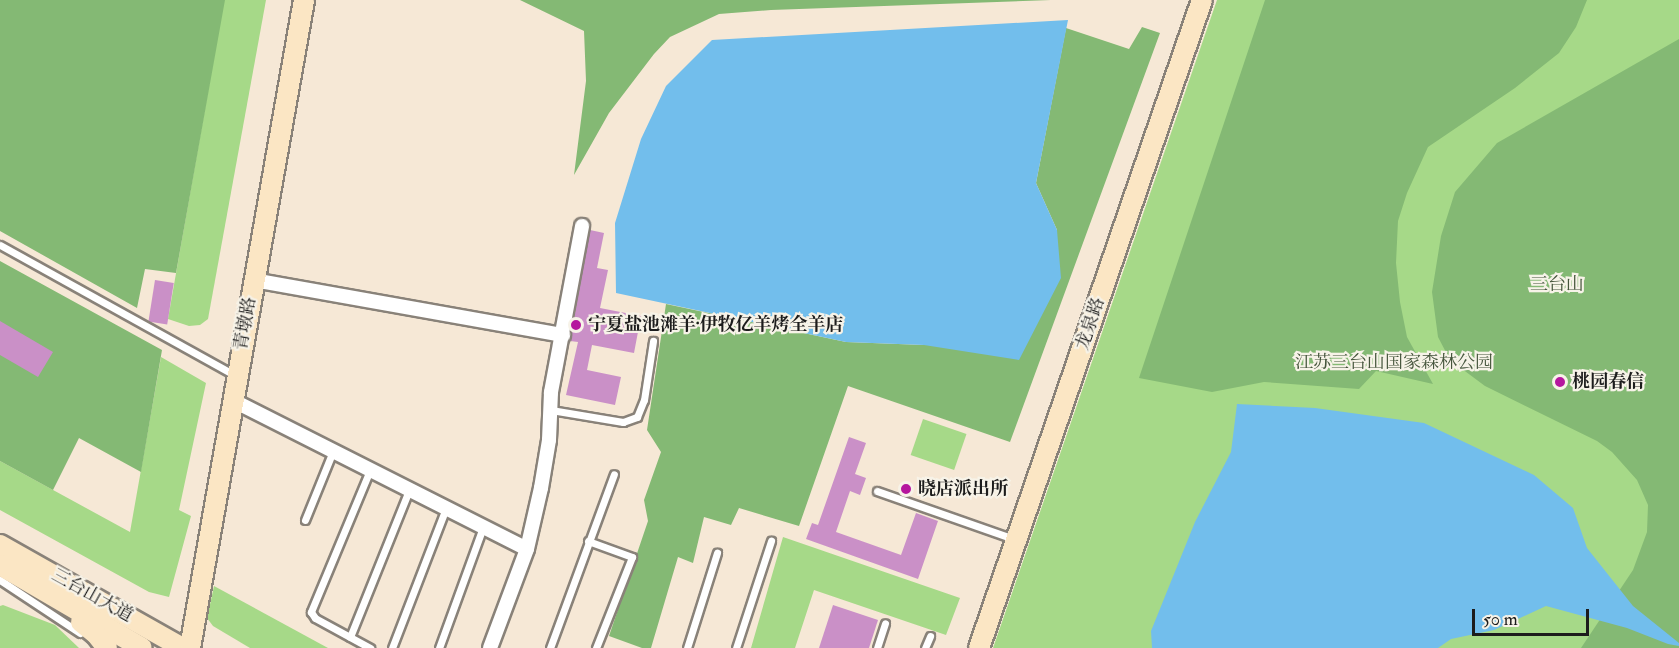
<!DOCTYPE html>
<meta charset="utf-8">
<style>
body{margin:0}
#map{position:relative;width:1679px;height:648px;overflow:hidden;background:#f6e8d6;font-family:"IM FELL Double Pica","Noto Serif SC",serif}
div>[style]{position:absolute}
.green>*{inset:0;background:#a6d988;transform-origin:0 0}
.forest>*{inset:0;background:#84b974}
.water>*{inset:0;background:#72beec}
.building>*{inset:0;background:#ca90c7;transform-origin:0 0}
.roads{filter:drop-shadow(2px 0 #898279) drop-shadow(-2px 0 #898279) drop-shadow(0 2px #898279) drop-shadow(0 -2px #898279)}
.lane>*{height:7px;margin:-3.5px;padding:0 3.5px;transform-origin:3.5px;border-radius:3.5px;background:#fff}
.street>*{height:14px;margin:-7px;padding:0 7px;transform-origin:7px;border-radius:7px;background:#fff}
.secondary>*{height:20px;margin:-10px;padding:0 10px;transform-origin:10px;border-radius:10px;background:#fbe6c4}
.dots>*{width:16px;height:16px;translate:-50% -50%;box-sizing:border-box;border:3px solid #f7f3e8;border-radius:50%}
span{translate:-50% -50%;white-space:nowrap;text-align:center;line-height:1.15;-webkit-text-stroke:4.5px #f7f3e8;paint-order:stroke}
.park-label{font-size:18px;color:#45553c}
.street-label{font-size:18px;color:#1c1c1c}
.poi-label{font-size:18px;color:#1c1c1c;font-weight:700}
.left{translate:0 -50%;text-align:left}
.scale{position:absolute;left:1472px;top:609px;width:117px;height:27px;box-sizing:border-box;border:3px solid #1c1c1c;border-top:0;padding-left:8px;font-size:18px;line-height:21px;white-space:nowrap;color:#1c1c1c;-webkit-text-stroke:4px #f7f3e8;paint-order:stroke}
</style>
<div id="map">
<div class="green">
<i style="clip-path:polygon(224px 0,266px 0,208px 319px,200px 325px,189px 326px,168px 319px)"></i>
<i style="clip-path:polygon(1217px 0,1679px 0,1679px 648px,993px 648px)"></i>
<i style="clip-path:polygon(161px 357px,206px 383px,179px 510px,191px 516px,169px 597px,149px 592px,0 510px,0 461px,130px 532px)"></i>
<i style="left:923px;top:419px;width:46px;height:38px;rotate:19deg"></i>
<i style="clip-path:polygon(783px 537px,960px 598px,946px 635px,814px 590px,795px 648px,751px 648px)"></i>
<i style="clip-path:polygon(214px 586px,328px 648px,250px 648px,213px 626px,207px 618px)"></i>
<i style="clip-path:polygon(3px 605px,55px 625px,79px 648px,0 648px,0 606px)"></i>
</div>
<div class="forest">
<i style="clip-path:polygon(0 0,225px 0,176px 273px,145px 269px,137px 308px,0 231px)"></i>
<i style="clip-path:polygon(520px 0,1051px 0,771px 10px,719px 14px,670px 37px,654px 54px,609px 113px,574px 175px,586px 81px,584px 31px)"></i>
<i style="clip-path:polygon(1265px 0,1587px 0,1576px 27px,1559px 53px,1515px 88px,1428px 147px,1407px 193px,1398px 221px,1396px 263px,1400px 302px,1407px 337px,1433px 384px,1376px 371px,1359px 389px,1264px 382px,1212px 392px,1139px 378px)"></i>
<i style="clip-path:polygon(1142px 27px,1160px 33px,1010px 442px,848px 386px,799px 526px,739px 508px,731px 525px,704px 517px,693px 563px,678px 557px,651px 648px,642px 648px,609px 636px,648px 521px,644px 500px,661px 452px,647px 430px,666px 304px,846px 342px,924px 345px,1057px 230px,1036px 183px,1066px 28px,1129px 49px)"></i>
<i style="clip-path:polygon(1679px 39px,1679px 648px,1581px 648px,1633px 570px,1647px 532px,1648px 505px,1637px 480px,1612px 452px,1597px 441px,1485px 386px,1450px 360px,1438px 337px,1432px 292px,1441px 236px,1455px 192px,1497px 143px)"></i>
<i style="clip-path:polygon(0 261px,162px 350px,141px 472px,79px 438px,53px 490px,0 461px)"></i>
</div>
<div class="water">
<i style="clip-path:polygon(1068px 20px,1036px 183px,1057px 230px,1061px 278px,1019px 360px,924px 345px,846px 342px,616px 293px,615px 223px,641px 139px,666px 86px,712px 40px)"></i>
<i style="clip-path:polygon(1237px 404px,1315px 408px,1424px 423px,1534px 475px,1573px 508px,1587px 548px,1633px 606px,1679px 643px,1679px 646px,1668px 644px,1627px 628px,1546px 606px,1494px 630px,1451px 639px,1438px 648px,1152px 648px,1151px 631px,1195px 522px,1231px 452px)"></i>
</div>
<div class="building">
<i style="clip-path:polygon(590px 230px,604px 233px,597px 268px,608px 270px,600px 308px,641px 316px,634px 353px,592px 345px,587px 370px,621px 377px,615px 405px,566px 395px,578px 342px,570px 341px)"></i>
<i style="left:155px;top:280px;width:19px;height:42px;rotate:9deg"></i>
<i style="clip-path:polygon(0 321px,53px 352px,38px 377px,0 355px)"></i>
<i style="clip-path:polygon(849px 437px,866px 443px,855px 474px,866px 478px,860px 495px,850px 491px,836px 532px,901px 555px,916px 513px,938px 521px,918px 579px,806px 539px,812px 523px,818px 525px)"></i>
<i style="clip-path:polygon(833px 605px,878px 620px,869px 648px,819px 648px)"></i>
</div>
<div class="roads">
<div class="lane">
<i style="left:0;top:245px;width:270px;rotate:29deg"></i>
<i style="left:551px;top:410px;width:73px;rotate:9.5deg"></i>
<i style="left:623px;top:422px;width:15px;rotate:-20deg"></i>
<i style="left:637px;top:417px;width:18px;rotate:-68deg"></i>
<i style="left:644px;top:400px;width:60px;rotate:-81.3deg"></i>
<i style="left:370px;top:470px;width:154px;rotate:112.6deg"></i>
<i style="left:311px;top:612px;width:7px;rotate:56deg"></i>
<i style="left:315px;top:618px;width:63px;rotate:28.6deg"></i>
<i style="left:877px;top:491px;width:145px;rotate:19.3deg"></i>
<i style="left:305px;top:520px;width:74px;rotate:-67.9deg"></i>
<i style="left:588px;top:541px;width:47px;rotate:20deg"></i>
<i style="left:632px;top:557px;width:98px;rotate:111.6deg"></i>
<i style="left:0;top:580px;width:96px;rotate:33.5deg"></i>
<i style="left:350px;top:637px;width:158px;rotate:-68.1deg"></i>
<i style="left:392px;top:648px;width:150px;rotate:-68.9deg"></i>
<i style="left:439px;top:648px;width:129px;rotate:-70deg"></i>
<i style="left:550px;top:648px;width:185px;rotate:-69.8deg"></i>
<i style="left:687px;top:648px;width:100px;rotate:-72.5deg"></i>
<i style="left:736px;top:648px;width:113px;rotate:-71.9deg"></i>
<i style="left:877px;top:648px;width:26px;rotate:-72deg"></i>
<i style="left:925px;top:648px;width:13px;rotate:-67deg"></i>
</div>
<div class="street">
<i style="left:254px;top:280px;width:314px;rotate:10.1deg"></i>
<i style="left:232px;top:400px;width:330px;rotate:26.8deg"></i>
<i style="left:490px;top:648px;width:106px;rotate:-69.5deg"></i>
<i style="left:527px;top:549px;width:63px;rotate:-77.1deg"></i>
<i style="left:541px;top:488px;width:49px;rotate:-80.5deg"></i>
<i style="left:549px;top:440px;width:48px;rotate:-87.6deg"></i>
<i style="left:551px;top:392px;width:169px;rotate:-79.4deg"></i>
</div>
<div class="secondary">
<i style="left:0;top:545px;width:210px;rotate:29.4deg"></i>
<i style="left:0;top:565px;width:164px;rotate:30.3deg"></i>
<i style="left:81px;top:622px;width:19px;rotate:39deg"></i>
<i style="left:96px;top:634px;width:18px;rotate:52deg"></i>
<i style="left:190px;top:648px;width:658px;rotate:-80.02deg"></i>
<i style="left:979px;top:648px;width:685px;rotate:-71.01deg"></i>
</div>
</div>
<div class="dots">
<i style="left:576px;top:325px;background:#b5179e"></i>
<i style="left:1560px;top:382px;background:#b5179e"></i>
<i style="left:906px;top:489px;background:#b5179e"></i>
</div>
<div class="park-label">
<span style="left:1557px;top:285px">三台山</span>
<span style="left:1394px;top:363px">江苏三台山国家森林公园</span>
</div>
<div class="street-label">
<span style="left:246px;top:324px;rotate:-80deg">青墩路</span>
<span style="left:1091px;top:324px;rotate:-71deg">龙泉路</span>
<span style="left:92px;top:596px;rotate:29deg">三台山大道</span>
</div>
<div class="poi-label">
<span class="left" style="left:588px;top:325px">宁夏盐池滩羊·伊牧亿羊烤全羊店</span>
<span class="left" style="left:1572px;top:382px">桃园春信</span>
<span class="left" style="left:918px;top:489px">晓店派出所</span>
</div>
<div class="scale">50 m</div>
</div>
